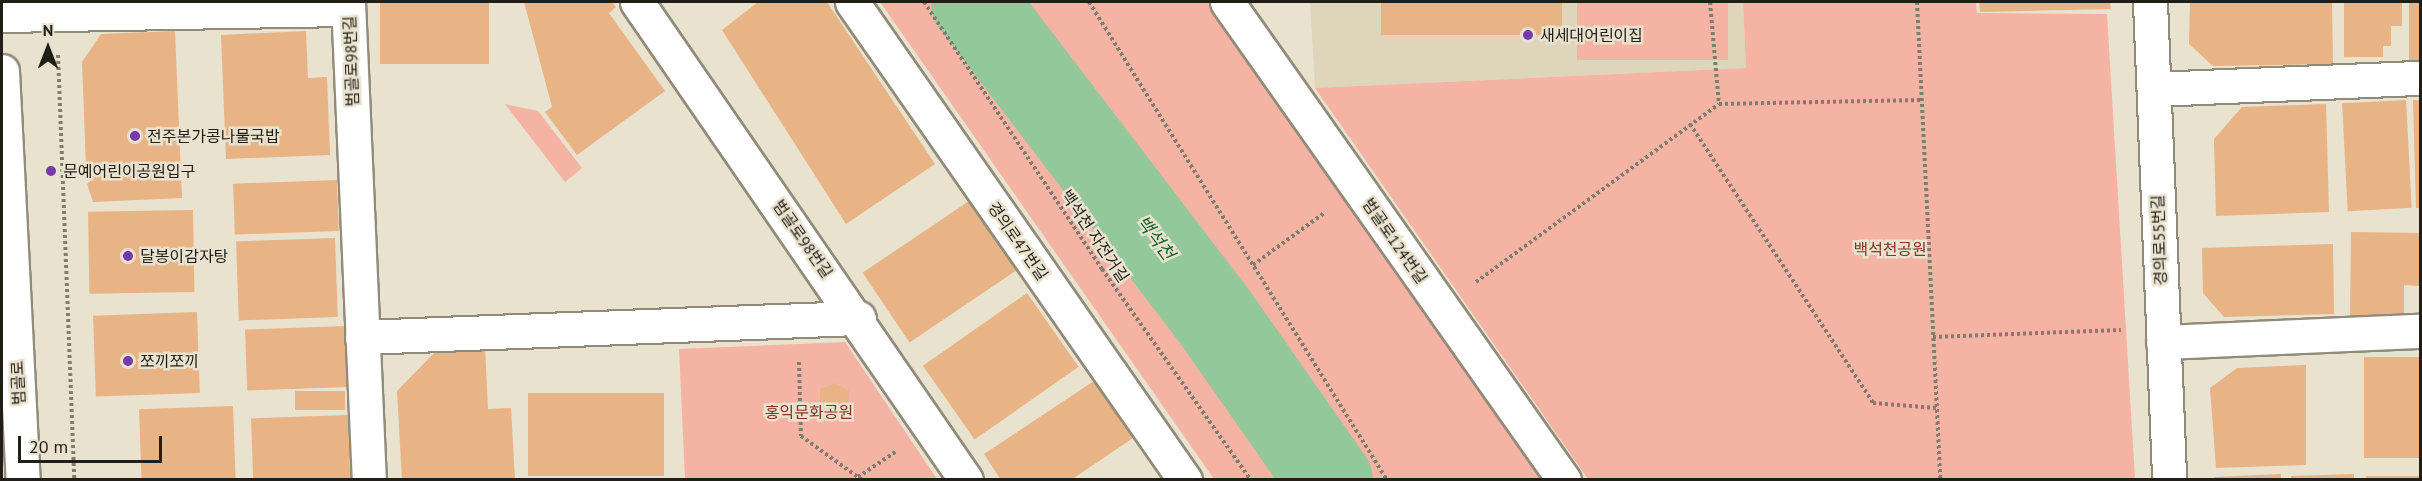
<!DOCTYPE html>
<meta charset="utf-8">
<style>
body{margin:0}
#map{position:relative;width:2422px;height:481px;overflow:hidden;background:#e9e2cf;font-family:"PT Sans","Noto Sans KR",sans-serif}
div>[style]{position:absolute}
.built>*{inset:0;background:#dfd5bb}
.green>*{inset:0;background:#f5b3a4;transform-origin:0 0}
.river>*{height:87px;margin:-43.5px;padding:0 43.5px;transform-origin:43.5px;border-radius:43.5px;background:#92c89a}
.building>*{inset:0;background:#e8b385;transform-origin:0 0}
.path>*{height:4px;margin-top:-2px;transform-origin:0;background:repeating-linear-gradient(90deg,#807c6f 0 3px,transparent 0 6px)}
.roads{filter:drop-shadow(2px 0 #918b7a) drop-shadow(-2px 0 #918b7a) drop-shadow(0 2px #918b7a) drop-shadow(0 -2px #918b7a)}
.street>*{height:33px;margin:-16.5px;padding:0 16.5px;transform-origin:16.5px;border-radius:16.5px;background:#fff}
.dots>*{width:16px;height:16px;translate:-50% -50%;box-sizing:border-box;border:3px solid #e9e2cf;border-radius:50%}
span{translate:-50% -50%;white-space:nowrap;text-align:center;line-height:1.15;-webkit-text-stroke:5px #e9e2cf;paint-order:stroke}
.poi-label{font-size:16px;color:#201e17}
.left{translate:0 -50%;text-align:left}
.street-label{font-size:16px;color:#201e17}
.park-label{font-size:16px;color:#853323}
.water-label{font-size:18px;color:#16672f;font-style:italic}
.frame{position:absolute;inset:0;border:3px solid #201e17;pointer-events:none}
.north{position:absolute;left:18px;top:18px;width:60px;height:60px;-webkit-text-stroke:4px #e9e2cf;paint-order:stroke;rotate:0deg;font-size:16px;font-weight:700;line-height:24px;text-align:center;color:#201e17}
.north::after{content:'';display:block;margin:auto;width:21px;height:27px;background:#201e17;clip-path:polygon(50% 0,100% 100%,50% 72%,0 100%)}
.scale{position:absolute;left:18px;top:436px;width:144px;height:27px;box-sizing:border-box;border:3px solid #201e17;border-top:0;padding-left:8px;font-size:18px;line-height:21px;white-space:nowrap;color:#201e17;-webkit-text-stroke:4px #e9e2cf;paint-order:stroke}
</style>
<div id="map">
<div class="built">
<i style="clip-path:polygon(1310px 2px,1743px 2px,1746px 68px,1315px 88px)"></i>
</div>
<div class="green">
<i style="clip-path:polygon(880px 2px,1217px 2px,1547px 479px,1214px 479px)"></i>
<i style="left:1577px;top:2px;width:151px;height:58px"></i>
<i style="clip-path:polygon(1743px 2px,1976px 2px,1977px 13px,2107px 14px,2135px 479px,1588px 479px,1315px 88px,1746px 68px)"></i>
<i style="clip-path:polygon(505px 104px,538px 111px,582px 168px,565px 182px)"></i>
<i style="clip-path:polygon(845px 342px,937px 479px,685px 479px,679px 349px)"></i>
</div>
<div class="river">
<i style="left:974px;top:2px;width:392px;rotate:52.6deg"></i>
<i style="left:1212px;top:313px;width:204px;rotate:55deg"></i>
</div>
<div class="building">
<i style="left:380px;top:2px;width:109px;height:62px"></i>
<i style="clip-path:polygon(524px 2px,612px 2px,616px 7px,609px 13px,665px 91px,577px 155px,545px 112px,552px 107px)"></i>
<i style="clip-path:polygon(758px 2px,827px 2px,935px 164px,846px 224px,722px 30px)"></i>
<i style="left:1381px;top:2px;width:181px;height:33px"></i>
<i style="clip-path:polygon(1979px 2px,2110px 2px,2111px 9px,1980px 12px)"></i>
<i style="clip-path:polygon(2190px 2px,2332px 2px,2333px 64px,2213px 66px,2189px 44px)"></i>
<i style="clip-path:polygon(2344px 2px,2402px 2px,2402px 26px,2391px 26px,2391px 46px,2383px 46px,2383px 57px,2344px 57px)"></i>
<i style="left:2409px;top:2px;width:11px;height:61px"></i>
<i style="clip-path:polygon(175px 31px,182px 198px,93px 202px,87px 184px,92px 179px,91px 168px,86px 168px,82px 62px,101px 34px)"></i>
<i style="clip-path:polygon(306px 31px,308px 78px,327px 77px,330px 155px,226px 159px,221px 35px)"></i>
<i style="left:2406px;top:100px;width:108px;height:64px;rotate:87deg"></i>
<i style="clip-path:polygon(2413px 100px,2420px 100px,2420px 208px,2416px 208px)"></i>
<i style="clip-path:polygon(2326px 104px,2329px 212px,2216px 216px,2214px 139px,2242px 107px)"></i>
<i style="left:337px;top:180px;width:51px;height:104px;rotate:88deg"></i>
<i style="left:972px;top:199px;width:84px;height:132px;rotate:56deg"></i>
<i style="left:193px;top:210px;width:82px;height:105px;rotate:89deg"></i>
<i style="clip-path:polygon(2351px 232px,2420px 233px,2420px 286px,2404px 285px,2404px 320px,2350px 319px)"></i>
<i style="left:335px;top:238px;width:79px;height:99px;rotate:88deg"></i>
<i style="clip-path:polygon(2333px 244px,2334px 314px,2224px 317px,2203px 293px,2202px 248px)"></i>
<i style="left:1027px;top:293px;width:90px;height:127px;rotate:55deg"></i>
<i style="left:197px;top:312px;width:81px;height:104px;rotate:88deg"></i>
<i style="left:347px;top:326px;width:61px;height:102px;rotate:88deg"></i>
<i style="clip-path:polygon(485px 347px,488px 409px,511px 408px,515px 480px,402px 480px,397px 391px,438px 349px)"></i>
<i style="left:2420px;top:357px;width:101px;height:56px;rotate:90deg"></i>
<i style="clip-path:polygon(2306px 365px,2306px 465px,2216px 468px,2210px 388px,2237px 368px)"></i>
<i style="clip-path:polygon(1094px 381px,1133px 438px,1071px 480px,1001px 480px,984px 454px)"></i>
<i style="clip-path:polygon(835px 383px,849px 391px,848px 409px,833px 415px,820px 406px,820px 389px)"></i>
<i style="left:345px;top:391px;width:19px;height:50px;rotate:90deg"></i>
<i style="left:664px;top:393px;width:83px;height:136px;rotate:90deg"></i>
<i style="left:233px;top:406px;width:74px;height:94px;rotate:88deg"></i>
<i style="left:348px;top:415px;width:65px;height:97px;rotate:88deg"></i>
<i style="clip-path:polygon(2281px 474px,2281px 480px,2214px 480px,2214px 477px)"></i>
<i style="clip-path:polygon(2354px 474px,2354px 480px,2291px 480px,2291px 476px)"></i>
<i style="left:2366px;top:476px;width:54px;height:4px"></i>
</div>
<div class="path">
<i style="left:924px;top:2px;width:321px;rotate:56.3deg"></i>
<i style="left:1102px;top:269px;width:258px;rotate:54.8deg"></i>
<i style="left:1089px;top:2px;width:563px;rotate:58.06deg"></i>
<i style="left:1710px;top:2px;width:102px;rotate:85deg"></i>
<i style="left:1719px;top:104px;width:203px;rotate:-1.1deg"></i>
<i style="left:1917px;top:2px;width:479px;rotate:87.2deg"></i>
<i style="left:58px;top:55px;width:425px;rotate:87.8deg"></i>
<i style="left:1690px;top:124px;width:334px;rotate:56.7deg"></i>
<i style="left:1873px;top:403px;width:63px;rotate:4.5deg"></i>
<i style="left:1253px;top:265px;width:88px;rotate:-36.2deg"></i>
<i style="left:1476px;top:282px;width:301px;rotate:-36.2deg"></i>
<i style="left:1933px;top:337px;width:188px;rotate:-2.1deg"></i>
<i style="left:799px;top:362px;width:74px;rotate:88.5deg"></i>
<i style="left:801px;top:436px;width:75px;rotate:35.8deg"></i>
<i style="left:858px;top:477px;width:45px;rotate:-34deg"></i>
</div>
<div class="roads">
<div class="street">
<i style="left:348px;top:2px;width:478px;rotate:87.5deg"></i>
<i style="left:637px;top:2px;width:580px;rotate:55.46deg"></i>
<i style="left:852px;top:2px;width:583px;rotate:55.14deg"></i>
<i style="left:1227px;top:2px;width:585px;rotate:54.82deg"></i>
<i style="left:2150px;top:2px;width:478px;rotate:87.7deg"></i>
<i style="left:2px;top:15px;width:346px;rotate:-1deg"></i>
<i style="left:2px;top:71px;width:410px;rotate:87.1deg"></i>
<i style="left:2154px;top:89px;width:266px;rotate:-2.4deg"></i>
<i style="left:362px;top:337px;width:497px;rotate:-2.2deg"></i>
<i style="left:2163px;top:342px;width:257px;rotate:-2.5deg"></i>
</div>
</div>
<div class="dots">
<i style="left:1528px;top:35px;background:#7839ad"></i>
<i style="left:135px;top:136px;background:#7839ad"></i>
<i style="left:51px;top:171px;background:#7839ad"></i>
<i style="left:128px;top:256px;background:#7839ad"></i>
<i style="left:128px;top:361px;background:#7839ad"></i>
</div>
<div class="poi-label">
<span class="left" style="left:1540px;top:35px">새세대어린이집</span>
<span class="left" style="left:147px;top:136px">전주본가콩나물국밥</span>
<span class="left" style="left:63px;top:171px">문예어린이공원입구</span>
<span class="left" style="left:140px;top:256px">달봉이감자탕</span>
<span class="left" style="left:140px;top:361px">쪼끼쪼끼</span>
</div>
<div class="street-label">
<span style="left:351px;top:61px;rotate:-92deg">범골로98번길</span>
<span style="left:1095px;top:236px;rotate:56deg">백석천 자전거길</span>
<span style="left:803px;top:239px;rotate:55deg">범골로98번길</span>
<span style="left:2159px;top:240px;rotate:-92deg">경의로55번길</span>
<span style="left:1018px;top:241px;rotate:55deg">경의로47번길</span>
<span style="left:1395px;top:241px;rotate:55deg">범골로124번길</span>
<span style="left:18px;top:383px;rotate:-93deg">범골로</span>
</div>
<div class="park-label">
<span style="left:1890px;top:249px">백석천공원</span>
<span style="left:809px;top:412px">홍익문화공원</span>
</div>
<div class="water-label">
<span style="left:1155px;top:238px;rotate:53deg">백석천</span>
</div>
<div class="frame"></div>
<div class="north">N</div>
<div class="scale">20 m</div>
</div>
